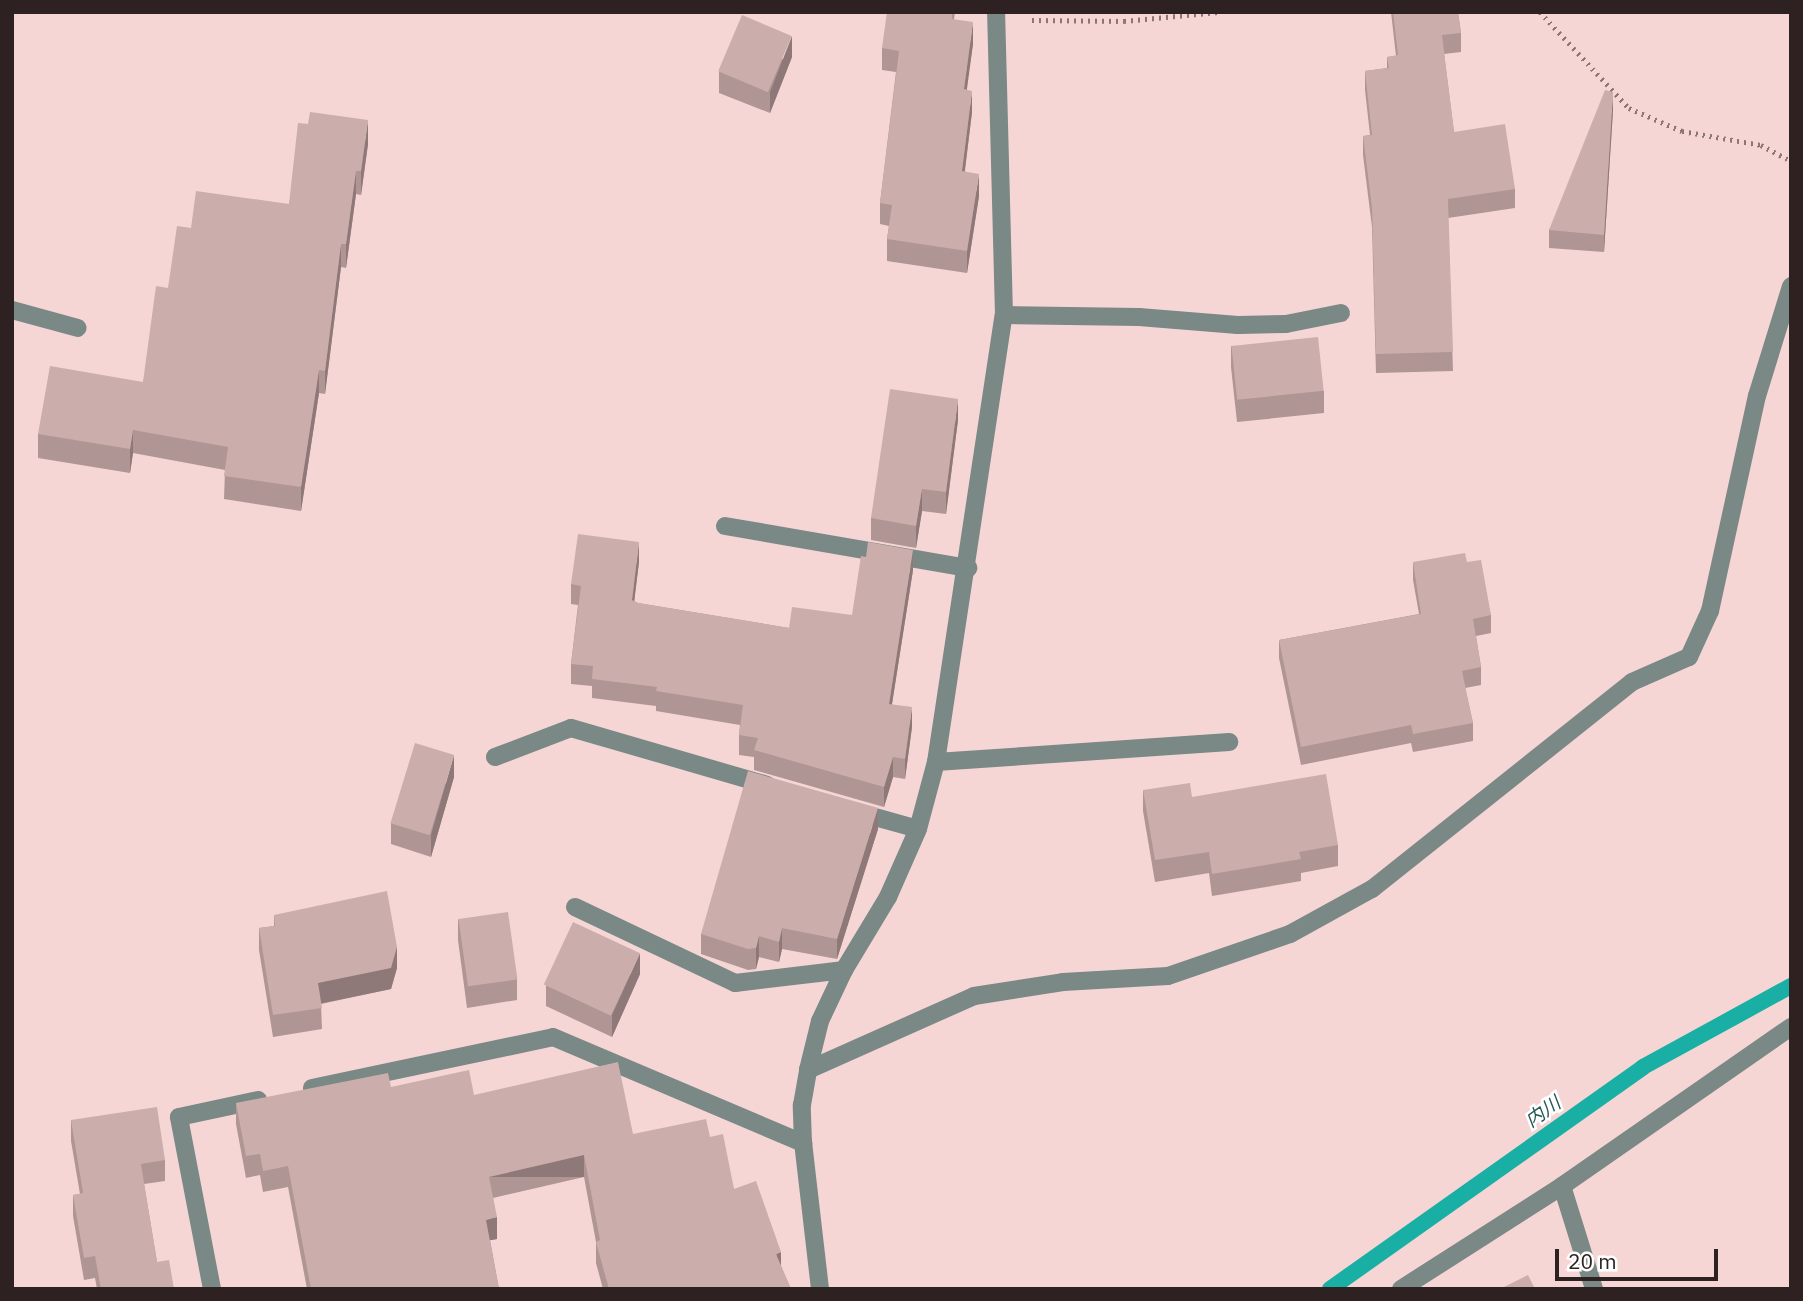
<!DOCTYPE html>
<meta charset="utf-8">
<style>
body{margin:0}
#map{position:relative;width:1803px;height:1301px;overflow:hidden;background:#f5d6d5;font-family:"IBM Plex Sans","Noto Sans JP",sans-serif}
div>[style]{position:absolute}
.stream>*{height:16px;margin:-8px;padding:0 8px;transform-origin:8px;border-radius:8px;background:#19afa4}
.path>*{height:4.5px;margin-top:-2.25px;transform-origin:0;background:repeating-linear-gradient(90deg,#8b7675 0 2px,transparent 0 7px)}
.minor>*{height:18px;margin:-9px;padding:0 9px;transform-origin:9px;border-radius:9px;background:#7a8886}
.wall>*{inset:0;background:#af9594}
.shaded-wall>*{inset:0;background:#8e7978;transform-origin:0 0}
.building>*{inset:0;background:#cbadac;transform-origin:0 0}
span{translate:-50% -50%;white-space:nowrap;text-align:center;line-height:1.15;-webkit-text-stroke:5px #fff;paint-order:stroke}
.water-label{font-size:19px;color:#245a55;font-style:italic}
.frame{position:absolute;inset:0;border:14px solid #2d2221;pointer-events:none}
.scale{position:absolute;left:1555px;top:1249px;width:163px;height:32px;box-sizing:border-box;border:4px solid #2d2221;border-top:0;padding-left:9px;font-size:21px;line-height:24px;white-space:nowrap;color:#2d2221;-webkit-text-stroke:5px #fff;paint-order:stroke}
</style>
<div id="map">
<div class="stream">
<i style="left:1330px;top:1289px;width:384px;rotate:-35.3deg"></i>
<i style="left:1643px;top:1067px;width:169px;rotate:-28.7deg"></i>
</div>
<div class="path">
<i style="left:1540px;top:12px;width:131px;rotate:47.2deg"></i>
<i style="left:1629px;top:108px;width:58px;rotate:23.5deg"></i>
<i style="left:1682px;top:131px;width:80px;rotate:10deg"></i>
<i style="left:1761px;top:145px;width:34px;rotate:28deg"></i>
<i style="left:1032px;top:20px;width:92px;rotate:0.6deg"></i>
<i style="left:1124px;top:21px;width:95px;rotate:-5.4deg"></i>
</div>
<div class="minor">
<i style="left:12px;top:310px;width:68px;rotate:15.3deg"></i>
<i style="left:1004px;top:315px;width:135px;rotate:0.8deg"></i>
<i style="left:1139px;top:317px;width:99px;rotate:4.6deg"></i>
<i style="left:1238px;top:325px;width:48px;rotate:-1.2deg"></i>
<i style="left:1286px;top:324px;width:56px;rotate:-11.3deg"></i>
<i style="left:725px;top:526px;width:247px;rotate:9.8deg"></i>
<i style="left:495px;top:757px;width:81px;rotate:-20.9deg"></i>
<i style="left:571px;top:728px;width:204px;rotate:16.2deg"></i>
<i style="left:936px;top:762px;width:294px;rotate:-3.9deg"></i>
<i style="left:857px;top:812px;width:63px;rotate:15.6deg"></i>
<i style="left:575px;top:907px;width:177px;rotate:25.4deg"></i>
<i style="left:735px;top:983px;width:110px;rotate:-6.8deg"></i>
<i style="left:808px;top:1070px;width:182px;rotate:-24deg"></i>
<i style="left:974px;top:996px;width:90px;rotate:-8.9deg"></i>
<i style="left:1063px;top:982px;width:105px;rotate:-3.3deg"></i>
<i style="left:1168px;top:976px;width:129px;rotate:-19deg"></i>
<i style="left:1290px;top:934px;width:94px;rotate:-28.8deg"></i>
<i style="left:1372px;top:889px;width:332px;rotate:-38.5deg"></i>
<i style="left:1632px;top:682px;width:62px;rotate:-23.7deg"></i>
<i style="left:1689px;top:657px;width:51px;rotate:-65.5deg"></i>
<i style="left:1710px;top:611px;width:220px;rotate:-77.7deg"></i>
<i style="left:1757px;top:396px;width:115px;rotate:-72.8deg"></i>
<i style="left:312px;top:1088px;width:246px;rotate:-11.9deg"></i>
<i style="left:553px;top:1037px;width:272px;rotate:23deg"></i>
<i style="left:1562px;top:1186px;width:108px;rotate:72.7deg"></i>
<i style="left:212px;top:1289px;width:175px;rotate:-100.9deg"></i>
<i style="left:179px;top:1117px;width:81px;rotate:-12.1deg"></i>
<i style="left:820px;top:1289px;width:147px;rotate:-96.6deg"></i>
<i style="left:803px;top:1143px;width:38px;rotate:-92deg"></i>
<i style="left:802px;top:1105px;width:36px;rotate:-80deg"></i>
<i style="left:808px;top:1070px;width:50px;rotate:-76.2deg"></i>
<i style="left:820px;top:1021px;width:56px;rotate:-64.8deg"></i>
<i style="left:844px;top:970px;width:85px;rotate:-58.9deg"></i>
<i style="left:888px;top:897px;width:74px;rotate:-66.2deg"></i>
<i style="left:918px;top:829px;width:69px;rotate:-75deg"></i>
<i style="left:936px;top:762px;width:452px;rotate:-81.4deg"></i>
<i style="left:1004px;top:315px;width:303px;rotate:-91.5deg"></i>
<i style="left:1401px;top:1289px;width:191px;rotate:-32.6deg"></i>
<i style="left:1562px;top:1186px;width:279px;rotate:-34.8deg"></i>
</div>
<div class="wall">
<i style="clip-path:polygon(955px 12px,954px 19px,973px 44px,966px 90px,972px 112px,965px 171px,979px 196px,967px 273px,887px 261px,887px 239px,889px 226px,880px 224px,880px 203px,896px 72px,882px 70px,882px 48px)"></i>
<i style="clip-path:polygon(1391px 12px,1458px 12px,1461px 33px,1461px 52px,1444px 54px,1454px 132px,1515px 189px,1515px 208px,1448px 218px,1453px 371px,1376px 373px,1372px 227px,1363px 155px,1363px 136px,1370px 135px,1365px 90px,1365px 71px,1387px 68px,1387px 57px,1396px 56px)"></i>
<i style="clip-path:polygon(792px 57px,770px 113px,719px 93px,719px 72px)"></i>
<i style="clip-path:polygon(1613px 110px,1604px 252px,1549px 248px,1549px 230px)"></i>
<i style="clip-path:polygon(308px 124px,368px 144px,361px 195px,356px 194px,346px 268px,341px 267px,325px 394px,319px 393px,301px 511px,224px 499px,225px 470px,133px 453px,130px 473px,38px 458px,38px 434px,143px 382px,168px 288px,191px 228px,289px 204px)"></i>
<i style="clip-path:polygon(1231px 346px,1324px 391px,1324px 413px,1237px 422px,1231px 367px)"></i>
<i style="clip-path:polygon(958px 420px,946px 514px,922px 511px,916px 548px,871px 540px,871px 518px)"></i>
<i style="clip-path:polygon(639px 562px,634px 601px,638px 603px,789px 628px,852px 615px,913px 570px,892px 704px,912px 727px,905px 779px,893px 777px,884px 807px,754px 770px,754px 757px,739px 755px,739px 735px,740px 725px,656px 711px,656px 706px,592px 698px,592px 686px,571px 684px,571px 664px,578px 605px,571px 604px,571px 584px)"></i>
<i style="clip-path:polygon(1413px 562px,1467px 562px,1491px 615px,1491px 633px,1476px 636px,1481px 667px,1481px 685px,1465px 688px,1473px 723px,1473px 741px,1413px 752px,1411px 743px,1301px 765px,1279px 658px,1279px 640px,1419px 614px,1413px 580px)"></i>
<i style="clip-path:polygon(454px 777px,431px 857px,391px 844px,391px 823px)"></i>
<i style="clip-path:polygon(1143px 790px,1192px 797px,1338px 845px,1338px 866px,1301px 873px,1301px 881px,1212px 896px,1209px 873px,1155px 882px,1143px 811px)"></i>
<i style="clip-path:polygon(878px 829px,837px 959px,782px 949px,779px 962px,759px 957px,756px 969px,748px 970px,701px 954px,701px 934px)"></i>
<i style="clip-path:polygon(274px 915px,397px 968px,391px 989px,321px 1004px,322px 1029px,273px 1037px,259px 950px,259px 928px,274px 926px)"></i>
<i style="clip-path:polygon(458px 919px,517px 979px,517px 1000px,467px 1008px,458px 940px)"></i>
<i style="clip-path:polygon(640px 974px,612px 1037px,546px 1006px,546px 985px)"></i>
<i style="clip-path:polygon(391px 1087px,474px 1095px,633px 1134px,710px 1137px,734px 1189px,781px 1266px,791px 1289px,603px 1289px,596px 1263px,596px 1242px,584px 1177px,493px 1198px,497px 1239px,490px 1240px,499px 1289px,307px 1289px,288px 1187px,263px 1192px,260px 1175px,246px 1178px,236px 1124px,236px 1103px)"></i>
<i style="clip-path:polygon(71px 1120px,165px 1160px,165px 1181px,144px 1184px,157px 1262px,174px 1289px,97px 1289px,95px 1278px,84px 1280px,73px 1216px,73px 1195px,80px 1194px,71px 1141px)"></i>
</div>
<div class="shaded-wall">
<i style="clip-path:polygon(973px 22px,973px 44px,964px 111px,964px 89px)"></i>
<i style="clip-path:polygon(792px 36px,792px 57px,770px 113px,770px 92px)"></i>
<i style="clip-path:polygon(972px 91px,972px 112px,962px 192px,962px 171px)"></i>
<i style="clip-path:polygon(1613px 92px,1613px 110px,1604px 252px,1604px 235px)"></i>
<i style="clip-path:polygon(368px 120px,368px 144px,361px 195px,361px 171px)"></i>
<i style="clip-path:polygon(356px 171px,356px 194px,346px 268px,346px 244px)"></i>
<i style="clip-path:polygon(979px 174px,979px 196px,967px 273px,967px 251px)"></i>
<i style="clip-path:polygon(341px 244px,341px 267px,325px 394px,325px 371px)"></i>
<i style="clip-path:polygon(319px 370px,319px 393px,301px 511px,301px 487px)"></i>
<i style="clip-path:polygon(958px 399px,958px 420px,946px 514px,946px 492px)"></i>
<i style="clip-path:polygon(133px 430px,133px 453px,130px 473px,130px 449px)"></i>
<i style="clip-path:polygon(922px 489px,922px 511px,916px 548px,916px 526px)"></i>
<i style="clip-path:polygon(639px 542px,639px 562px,632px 620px,632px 600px)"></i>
<i style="clip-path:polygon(913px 550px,913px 570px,889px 723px,889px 704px)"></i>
<i style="clip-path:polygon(912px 707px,912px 727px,905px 779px,905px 759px)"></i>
<i style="clip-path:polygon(454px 755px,454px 777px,431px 857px,431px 835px)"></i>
<i style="clip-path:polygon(893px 757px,893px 777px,884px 807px,884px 787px)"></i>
<i style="clip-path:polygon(878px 808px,878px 829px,837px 959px,837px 939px)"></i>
<i style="clip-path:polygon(782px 928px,782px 949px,779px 962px,779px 942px)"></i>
<i style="clip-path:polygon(759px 936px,759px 957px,756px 969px,756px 948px)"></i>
<i style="clip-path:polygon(397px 947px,397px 968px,391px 989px,318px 1004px,318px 983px)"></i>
<i style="clip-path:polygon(640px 953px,640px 974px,612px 1037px,612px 1015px)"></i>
<i style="left:584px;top:1155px;width:22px;height:98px;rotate:90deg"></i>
<i style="clip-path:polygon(497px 1217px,497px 1239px,486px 1241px,486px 1220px)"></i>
<i style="clip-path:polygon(781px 1252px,781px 1274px,776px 1254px)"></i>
</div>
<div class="building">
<i style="clip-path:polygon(887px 12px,952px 12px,952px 19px,973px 22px,964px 89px,972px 91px,962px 171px,979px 174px,967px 251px,887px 239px,892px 205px,880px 203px,899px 51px,882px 48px)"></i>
<i style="clip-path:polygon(1393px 12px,1458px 12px,1461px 33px,1442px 35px,1454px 132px,1505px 124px,1515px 189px,1448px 199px,1453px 352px,1376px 354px,1372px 208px,1363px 136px,1372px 135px,1365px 71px,1389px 68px,1387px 57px,1398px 55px)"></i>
<i style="left:742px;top:15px;width:54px;height:61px;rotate:23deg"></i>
<i style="clip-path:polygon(1605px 90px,1613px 92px,1604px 235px,1549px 230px)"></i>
<i style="clip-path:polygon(310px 112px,368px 120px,361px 171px,356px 171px,346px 244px,341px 244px,325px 371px,319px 370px,301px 487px,224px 476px,228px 447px,133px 430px,130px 449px,38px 434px,50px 366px,143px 382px,156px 286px,168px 288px,177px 226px,191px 228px,196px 191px,289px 204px,298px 123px,308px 124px)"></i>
<i style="left:1318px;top:337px;width:54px;height:87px;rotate:84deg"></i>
<i style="clip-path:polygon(890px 389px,958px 399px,946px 492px,922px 489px,916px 526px,871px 518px)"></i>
<i style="clip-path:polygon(578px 534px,639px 542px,632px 600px,638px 603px,789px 628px,792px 607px,852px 615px,861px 556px,866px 557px,868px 542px,913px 550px,889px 704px,912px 707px,905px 759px,893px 757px,884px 787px,754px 750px,758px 738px,739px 735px,743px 705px,656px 691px,657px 687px,592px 679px,593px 666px,571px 664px,581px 586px,571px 584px)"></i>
<i style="clip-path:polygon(1465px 553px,1467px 562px,1481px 560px,1491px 615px,1473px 619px,1481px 667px,1462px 671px,1473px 723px,1413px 734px,1411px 725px,1301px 747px,1279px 640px,1421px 614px,1413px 562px)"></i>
<i style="left:415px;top:743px;width:41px;height:84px;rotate:17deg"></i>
<i style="clip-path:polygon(748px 771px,878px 808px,837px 939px,782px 928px,779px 942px,759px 936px,756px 948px,748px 949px,701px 934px)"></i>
<i style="clip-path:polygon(1326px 774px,1338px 845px,1299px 852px,1301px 859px,1212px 874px,1209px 852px,1155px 860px,1143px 790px,1190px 783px,1192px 797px)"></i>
<i style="clip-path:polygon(387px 891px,397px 947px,391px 968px,318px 983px,322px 1008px,273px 1015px,259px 928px,275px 926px,274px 915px)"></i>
<i style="left:508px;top:912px;width:68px;height:50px;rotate:82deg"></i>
<i style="left:573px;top:922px;width:74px;height:69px;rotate:25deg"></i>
<i style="clip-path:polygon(618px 1062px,633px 1134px,706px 1119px,710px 1137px,723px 1134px,734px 1189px,756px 1181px,781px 1252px,776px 1254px,791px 1289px,609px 1289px,596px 1242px,600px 1240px,584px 1155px,489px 1177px,497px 1217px,486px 1220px,499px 1289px,311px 1289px,288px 1166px,263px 1171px,260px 1154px,246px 1156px,236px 1103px,388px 1073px,391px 1087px,469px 1070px,474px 1095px)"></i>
<i style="clip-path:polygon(157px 1107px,165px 1160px,141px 1164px,157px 1262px,169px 1260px,174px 1289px,101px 1289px,95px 1256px,84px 1258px,73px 1195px,83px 1193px,71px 1120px)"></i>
<i style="clip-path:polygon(1528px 1275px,1535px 1289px,1500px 1289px)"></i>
</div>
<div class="water-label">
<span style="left:1543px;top:1112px;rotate:-35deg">内川</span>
</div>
<div class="frame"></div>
<div class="scale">20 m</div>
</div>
